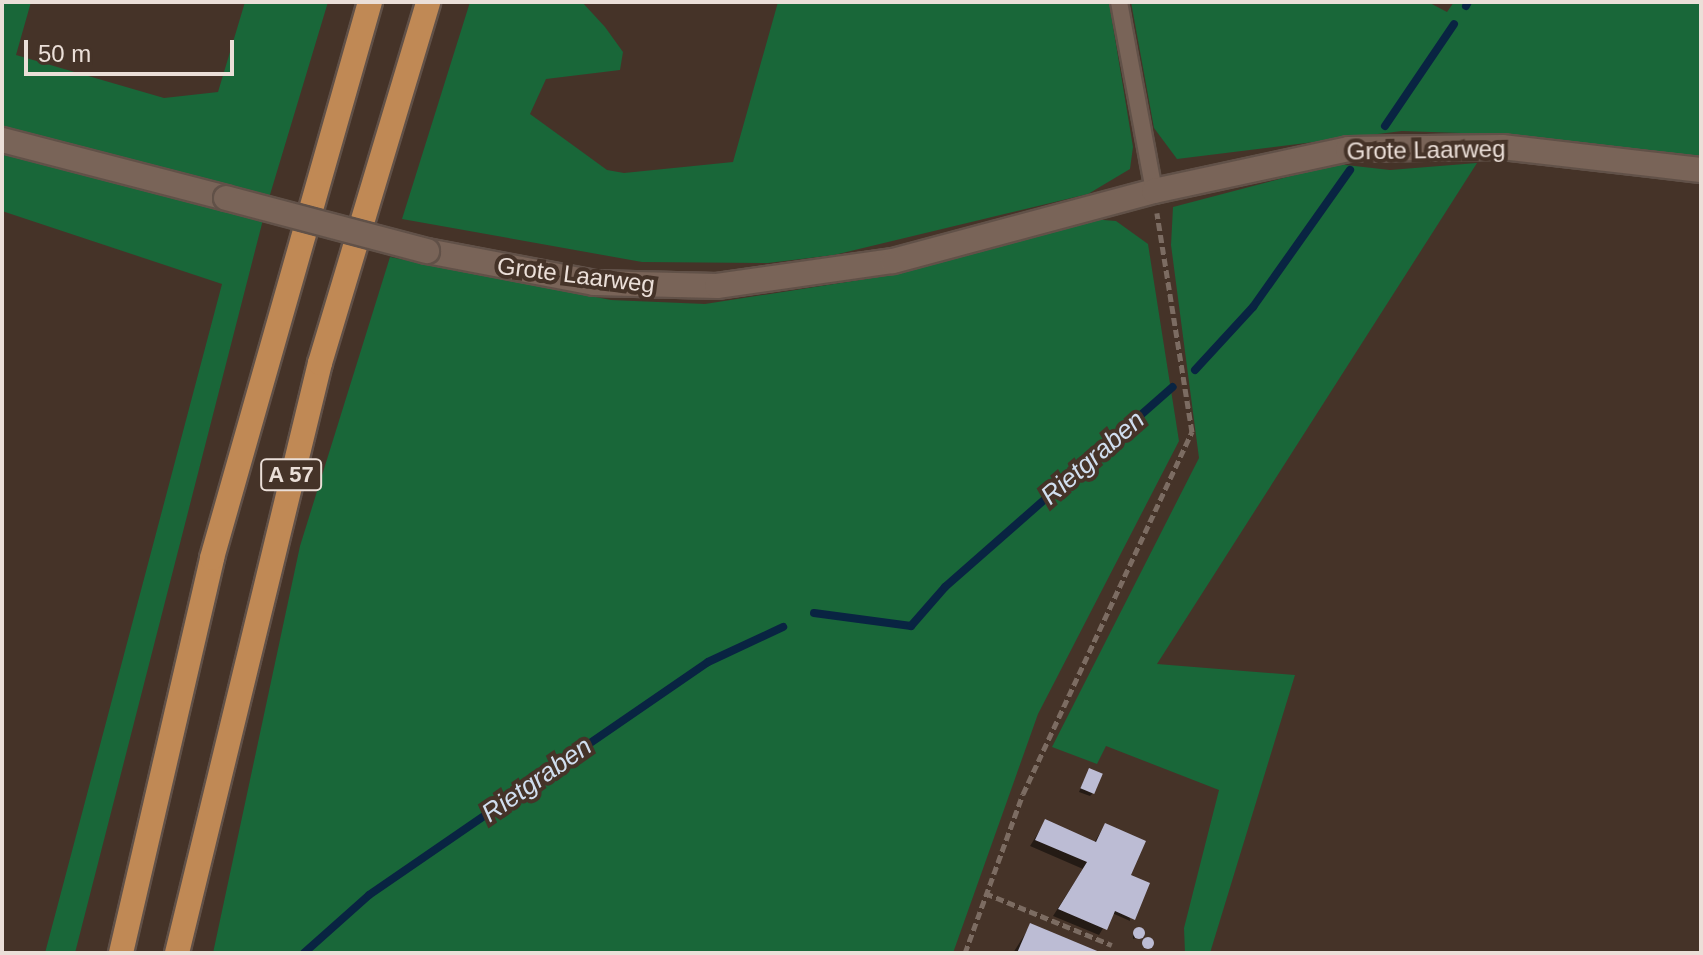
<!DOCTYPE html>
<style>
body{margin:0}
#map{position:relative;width:1703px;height:955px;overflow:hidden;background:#453328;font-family:Arial,sans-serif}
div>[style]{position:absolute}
.green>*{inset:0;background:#196739}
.shadow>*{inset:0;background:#0007}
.stream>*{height:8px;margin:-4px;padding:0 4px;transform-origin:4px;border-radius:4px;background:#092442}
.building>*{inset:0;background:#bcbcd4;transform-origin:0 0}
.round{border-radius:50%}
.path>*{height:5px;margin-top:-2.5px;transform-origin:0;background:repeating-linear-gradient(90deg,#7c6c62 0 8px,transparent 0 12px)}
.roads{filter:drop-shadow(2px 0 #615148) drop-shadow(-2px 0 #615148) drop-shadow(0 2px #615148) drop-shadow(0 -2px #615148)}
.lane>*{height:16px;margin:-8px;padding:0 8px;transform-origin:8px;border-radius:8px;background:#796458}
.street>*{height:24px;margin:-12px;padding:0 12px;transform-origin:12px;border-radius:12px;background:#796458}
.highway>*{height:24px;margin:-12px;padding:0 12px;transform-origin:12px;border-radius:12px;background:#c08955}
.bridges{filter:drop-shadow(2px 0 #615148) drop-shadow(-2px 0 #615148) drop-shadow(0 2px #615148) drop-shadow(0 -2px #615148)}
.street-bridge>*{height:24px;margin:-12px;padding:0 12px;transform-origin:12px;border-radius:12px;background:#796458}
span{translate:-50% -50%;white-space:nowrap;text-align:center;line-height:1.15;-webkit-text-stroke:8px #453328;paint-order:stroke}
.shield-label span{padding:2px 6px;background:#453328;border:2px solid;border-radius:6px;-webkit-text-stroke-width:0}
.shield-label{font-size:22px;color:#ebdfd8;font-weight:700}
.street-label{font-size:24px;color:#ebdfd8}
.water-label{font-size:26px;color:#d0deef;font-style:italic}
.frame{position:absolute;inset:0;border:4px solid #ebdfd8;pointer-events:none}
.scale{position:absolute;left:24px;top:40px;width:210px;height:36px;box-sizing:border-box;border:4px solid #ebdfd8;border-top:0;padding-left:10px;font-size:24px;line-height:28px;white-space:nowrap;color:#ebdfd8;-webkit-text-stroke:6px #453328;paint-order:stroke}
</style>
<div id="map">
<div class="green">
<i style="clip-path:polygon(2px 2px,31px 2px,16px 55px,164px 98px,218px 92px,245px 2px,328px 2px,266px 208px,75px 953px,45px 953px,222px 284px,2px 211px)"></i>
<i style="clip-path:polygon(470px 2px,582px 2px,605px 27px,623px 52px,620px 70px,546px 79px,530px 114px,607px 170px,624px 173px,733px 162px,778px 2px,1109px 2px,1133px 147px,1130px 169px,1088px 194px,834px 255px,768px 263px,642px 262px,402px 219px)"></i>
<i style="clip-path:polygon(1131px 2px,1428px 2px,1447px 12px,1454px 2px,1701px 2px,1701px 159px,1490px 134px,1402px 131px,1177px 159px,1154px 128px)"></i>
<i style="clip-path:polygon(1477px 163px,1157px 664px,1295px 675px,1210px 953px,1185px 953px,1184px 928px,1219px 790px,1106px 746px,1097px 764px,1052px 747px,1199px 458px,1171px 245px,1173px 207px,1337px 164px,1390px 170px)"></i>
<i style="clip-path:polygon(1091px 219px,1116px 221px,1148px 244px,1179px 441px,1038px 714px,953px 953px,213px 953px,300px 546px,390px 257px,611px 300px,705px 304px,898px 274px)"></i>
</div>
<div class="shadow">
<i style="clip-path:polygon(1087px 774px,1092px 794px,1090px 796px,1079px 792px)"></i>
<i style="clip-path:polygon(1045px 822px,1094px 843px,1105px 825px,1128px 876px,1130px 921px,1112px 913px,1099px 935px,1053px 916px,1083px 869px,1030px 846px)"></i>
<i style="clip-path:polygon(1031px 925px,1097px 953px,1013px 953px)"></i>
<i style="clip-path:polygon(1136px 931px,1141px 936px,1133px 939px,1133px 934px)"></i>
</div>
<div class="stream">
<i style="left:1466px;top:6px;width:4px;rotate:-63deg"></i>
<i style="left:1385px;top:126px;width:123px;rotate:-55.9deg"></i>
<i style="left:1195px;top:370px;width:86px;rotate:-47.4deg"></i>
<i style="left:1253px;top:307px;width:168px;rotate:-54.7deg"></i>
<i style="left:814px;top:613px;width:98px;rotate:7.6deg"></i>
<i style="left:911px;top:626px;width:52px;rotate:-48.9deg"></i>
<i style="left:945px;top:587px;width:303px;rotate:-41.3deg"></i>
<i style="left:304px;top:953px;width:87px;rotate:-41.7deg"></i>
<i style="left:369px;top:895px;width:411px;rotate:-34.5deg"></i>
<i style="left:708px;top:662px;width:83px;rotate:-25deg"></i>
</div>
<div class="building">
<i style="left:1089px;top:768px;width:15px;height:22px;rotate:23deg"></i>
<i style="clip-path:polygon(1045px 819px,1096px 842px,1105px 823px,1146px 841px,1131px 875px,1150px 883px,1135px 920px,1115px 911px,1107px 930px,1058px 909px,1087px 862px,1035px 840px)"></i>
<i style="clip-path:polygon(1030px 923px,1102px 953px,1017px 953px)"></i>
<i class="round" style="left:1133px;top:927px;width:12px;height:12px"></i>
<i class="round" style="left:1142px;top:937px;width:12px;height:12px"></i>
</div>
<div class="path">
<i style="left:985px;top:893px;width:137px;rotate:22.3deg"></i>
<i style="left:965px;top:953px;width:169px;rotate:-70deg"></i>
<i style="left:1023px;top:794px;width:400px;rotate:-65deg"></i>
<i style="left:1192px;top:432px;width:222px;rotate:-99.1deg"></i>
</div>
<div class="roads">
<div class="lane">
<i style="left:1119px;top:2px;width:192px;rotate:79.5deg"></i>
</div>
<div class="street">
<i style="left:2px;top:140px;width:231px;rotate:14.5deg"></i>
<i style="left:427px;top:251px;width:170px;rotate:10.8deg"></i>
<i style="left:594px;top:283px;width:123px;rotate:1.4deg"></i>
<i style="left:717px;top:286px;width:178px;rotate:-8.1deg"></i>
<i style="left:893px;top:261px;width:270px;rotate:-15deg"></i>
<i style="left:1154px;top:191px;width:198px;rotate:-12.2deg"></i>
<i style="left:1348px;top:149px;width:154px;rotate:-0.7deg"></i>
<i style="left:1502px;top:147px;width:200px;rotate:6.6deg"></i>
</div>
<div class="highway">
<i style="left:121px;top:953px;width:405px;rotate:-77deg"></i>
<i style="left:212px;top:558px;width:578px;rotate:-74.14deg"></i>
<i style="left:177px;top:953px;width:607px;rotate:-76.38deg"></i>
<i style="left:320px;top:363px;width:377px;rotate:-73.3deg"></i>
</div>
</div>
<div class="bridges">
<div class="street-bridge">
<i style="left:226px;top:198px;width:208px;rotate:14.8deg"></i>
</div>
</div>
<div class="shield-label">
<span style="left:291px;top:475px">A 57</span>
</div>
<div class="street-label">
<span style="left:1426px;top:150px;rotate:-1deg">Grote Laarweg</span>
<span style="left:576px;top:275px;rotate:7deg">Grote Laarweg</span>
</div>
<div class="water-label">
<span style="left:1093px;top:458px;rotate:-41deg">Rietgraben</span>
<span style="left:537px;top:780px;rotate:-35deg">Rietgraben</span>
</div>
<div class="frame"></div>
<div class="scale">50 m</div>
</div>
